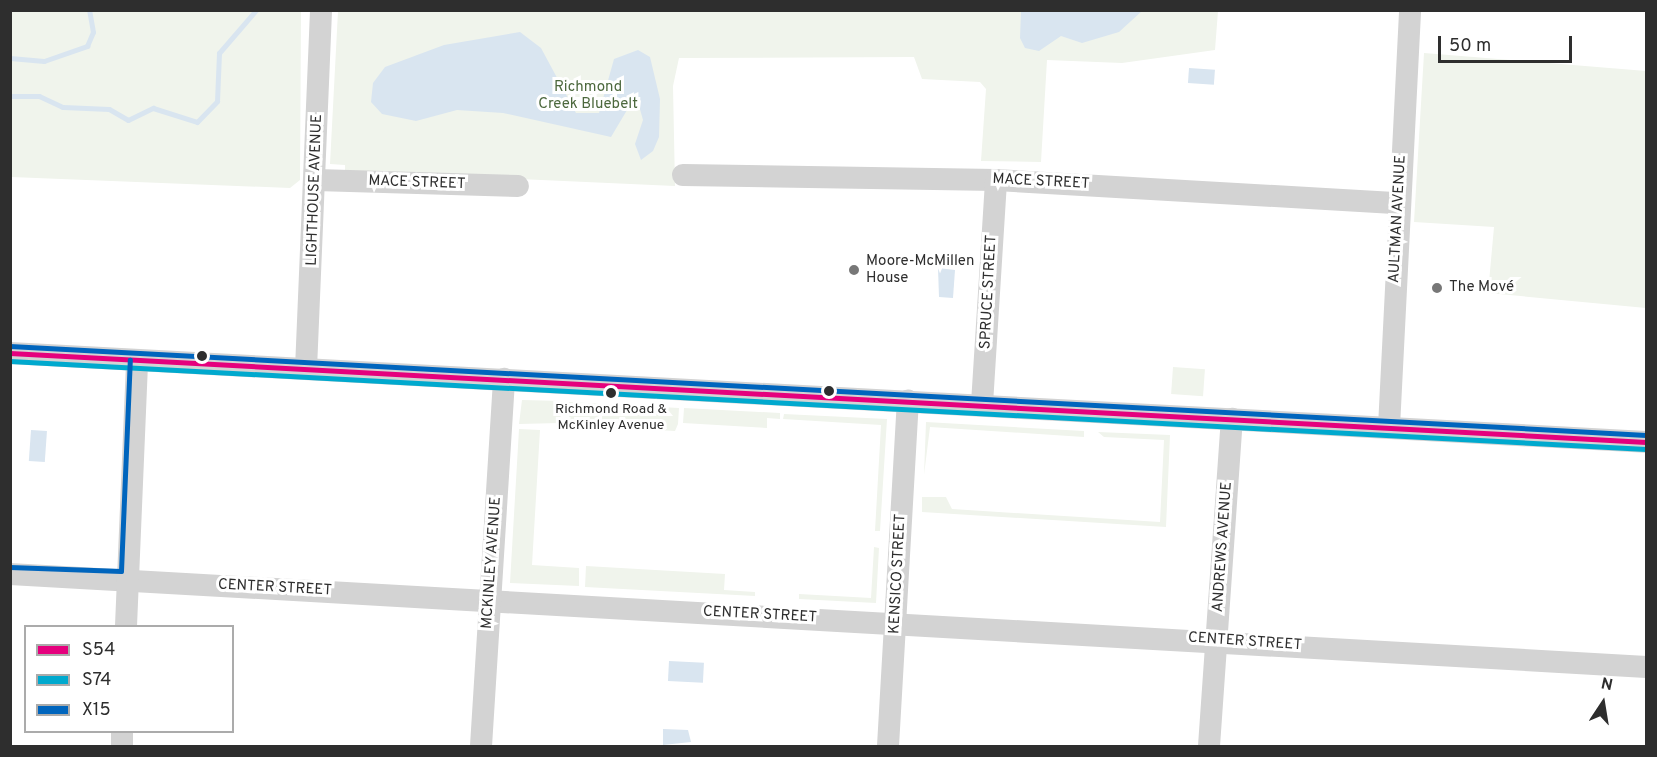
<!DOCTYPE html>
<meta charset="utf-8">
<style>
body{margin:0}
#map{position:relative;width:1657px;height:757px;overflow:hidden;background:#fff;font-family:Overpass,sans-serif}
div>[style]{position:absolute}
.green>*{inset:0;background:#f0f4ec;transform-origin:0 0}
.water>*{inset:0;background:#d9e5f0;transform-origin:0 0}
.stream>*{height:5px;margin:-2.5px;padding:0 2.5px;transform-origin:2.5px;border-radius:2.5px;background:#d9e5f0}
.minor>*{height:22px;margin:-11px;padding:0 11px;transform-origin:11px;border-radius:11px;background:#d3d3d3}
.bus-1>*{height:4.5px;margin:-2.25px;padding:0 2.25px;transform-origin:2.25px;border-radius:2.25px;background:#e5007d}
.bus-2>*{height:4.5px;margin:-2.25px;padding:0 2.25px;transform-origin:2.25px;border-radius:2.25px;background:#00a9ce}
.bus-3>*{height:4.5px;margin:-2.25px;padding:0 2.25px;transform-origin:2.25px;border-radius:2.25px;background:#0065bd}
.dots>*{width:16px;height:16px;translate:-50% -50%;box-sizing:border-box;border:3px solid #fff;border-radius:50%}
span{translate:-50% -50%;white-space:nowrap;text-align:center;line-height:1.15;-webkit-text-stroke:6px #fff;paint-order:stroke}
.bus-label{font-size:14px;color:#2e2e2e}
.park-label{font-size:15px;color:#4c683d}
.street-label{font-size:15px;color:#2e2e2e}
.poi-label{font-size:15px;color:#2e2e2e}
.left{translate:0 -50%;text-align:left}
.frame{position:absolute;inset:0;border:12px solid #2e2e2e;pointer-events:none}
.legend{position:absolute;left:24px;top:625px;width:210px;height:108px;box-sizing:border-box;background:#fff;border:2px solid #ababab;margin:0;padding:8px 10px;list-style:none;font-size:18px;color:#2e2e2e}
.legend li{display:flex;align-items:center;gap:12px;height:30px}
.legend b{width:30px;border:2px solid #ababab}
.north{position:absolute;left:1573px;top:673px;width:60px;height:60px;-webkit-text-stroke:4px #fff;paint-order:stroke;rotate:12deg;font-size:16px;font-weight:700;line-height:24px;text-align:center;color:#2e2e2e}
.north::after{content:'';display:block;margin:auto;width:21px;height:27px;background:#2e2e2e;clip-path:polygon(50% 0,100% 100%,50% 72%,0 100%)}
.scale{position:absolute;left:1438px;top:36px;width:134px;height:27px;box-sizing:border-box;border:3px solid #2e2e2e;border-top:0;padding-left:8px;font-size:18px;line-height:21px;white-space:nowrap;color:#2e2e2e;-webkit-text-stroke:4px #fff;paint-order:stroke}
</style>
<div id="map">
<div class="green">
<i style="clip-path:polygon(11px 11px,301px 11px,300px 180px,290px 188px,11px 177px)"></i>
<i style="clip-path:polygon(338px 11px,1218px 11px,1215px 50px,1122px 63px,1047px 60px,1041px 162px,981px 161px,986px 89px,980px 82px,922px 79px,914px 57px,679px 58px,673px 86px,675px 186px,345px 171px,345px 165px,330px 164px)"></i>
<i style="clip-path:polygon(1424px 53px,1646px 71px,1646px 308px,1488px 293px,1494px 227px,1414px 222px)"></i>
<i style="left:1173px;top:367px;width:32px;height:27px;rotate:4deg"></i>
<i style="clip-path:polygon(522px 400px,562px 401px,560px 423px,519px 424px)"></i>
<i style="clip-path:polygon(568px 402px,679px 408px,678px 424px,675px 431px,570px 425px)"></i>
<i style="clip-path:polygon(684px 408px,780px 413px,780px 419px,767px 418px,767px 428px,683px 423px)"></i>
<i style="clip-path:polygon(784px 414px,887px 419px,880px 531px,875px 531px,881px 425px,783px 419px)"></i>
<i style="clip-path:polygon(926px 422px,1084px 431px,1084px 437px,930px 427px,924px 475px)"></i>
<i style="clip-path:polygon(519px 429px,540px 430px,532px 565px,579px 568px,579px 586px,510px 583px)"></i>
<i style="clip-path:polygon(1098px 432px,1170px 435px,1166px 527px,922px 512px,922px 497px,946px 497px,952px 509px,1160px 522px,1164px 440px,1104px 437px)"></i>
<i style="clip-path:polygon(874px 547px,879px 548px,876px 603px,799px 599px,799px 594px,871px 598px)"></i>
<i style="clip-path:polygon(586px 566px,725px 574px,724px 590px,755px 592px,755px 596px,585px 587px)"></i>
</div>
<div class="water">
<i style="clip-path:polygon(1021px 11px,1021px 10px,1142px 11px,1119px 32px,1082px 43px,1061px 36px,1039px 51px,1025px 48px,1020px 38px)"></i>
<i style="clip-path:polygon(520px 32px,541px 48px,576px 113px,599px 113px,614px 59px,638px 50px,650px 57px,660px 99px,659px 137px,653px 151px,641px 160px,635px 144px,643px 120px,636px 95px,611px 137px,503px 113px,457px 110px,416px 121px,382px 114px,371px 102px,373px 83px,385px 67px,444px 45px)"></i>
<i style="left:1189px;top:68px;width:26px;height:15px;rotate:4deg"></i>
<i style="clip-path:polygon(938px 268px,955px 270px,953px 298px,939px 297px)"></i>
<i style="left:31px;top:430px;width:16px;height:31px;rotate:4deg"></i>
<i style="left:669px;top:661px;width:35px;height:20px;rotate:3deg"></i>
<i style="clip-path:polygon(663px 729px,688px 730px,691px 742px,663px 745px)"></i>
</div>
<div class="stream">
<i style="left:10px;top:58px;width:34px;rotate:5deg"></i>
<i style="left:44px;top:61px;width:46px;rotate:-19.2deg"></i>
<i style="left:87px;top:46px;width:15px;rotate:-67deg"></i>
<i style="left:93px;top:32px;width:22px;rotate:-100deg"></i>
<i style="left:10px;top:96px;width:29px"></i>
<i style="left:39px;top:96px;width:26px;rotate:25deg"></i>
<i style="left:63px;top:107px;width:46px;rotate:2.5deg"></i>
<i style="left:109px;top:109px;width:22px;rotate:30deg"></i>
<i style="left:128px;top:120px;width:28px;rotate:-26deg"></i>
<i style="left:153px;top:108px;width:46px;rotate:17.7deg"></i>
<i style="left:197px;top:122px;width:29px;rotate:-46deg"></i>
<i style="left:217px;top:101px;width:48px;rotate:-87.6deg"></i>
<i style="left:219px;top:53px;width:57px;rotate:-49.3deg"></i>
</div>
<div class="minor">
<i style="left:683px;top:175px;width:313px;rotate:0.9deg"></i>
<i style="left:996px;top:180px;width:403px;rotate:3.3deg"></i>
<i style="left:316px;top:180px;width:202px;rotate:1.7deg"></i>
<i style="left:10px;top:353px;width:1638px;rotate:3.11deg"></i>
<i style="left:306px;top:369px;width:359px;rotate:-87.6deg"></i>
<i style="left:982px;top:404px;width:224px;rotate:-86.4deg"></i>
<i style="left:1389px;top:427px;width:418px;rotate:-87.1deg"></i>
<i style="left:10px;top:574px;width:1639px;rotate:3.25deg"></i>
<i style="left:126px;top:626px;width:266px;rotate:-87.6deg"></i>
<i style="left:122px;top:746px;width:14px;rotate:-90deg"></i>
<i style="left:481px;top:746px;width:368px;rotate:-86.4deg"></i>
<i style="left:888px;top:746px;width:346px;rotate:-86.7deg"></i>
<i style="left:1209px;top:746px;width:328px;rotate:-86deg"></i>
</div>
<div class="bus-1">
<i style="left:10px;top:353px;width:1638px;rotate:3.11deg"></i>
</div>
<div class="bus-2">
<i style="left:10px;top:361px;width:1638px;rotate:3.08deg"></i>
</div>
<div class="bus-3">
<i style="left:10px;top:346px;width:1638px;rotate:3.11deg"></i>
<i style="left:10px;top:567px;width:111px;rotate:2.1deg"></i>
<i style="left:121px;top:571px;width:211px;rotate:-87.6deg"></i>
</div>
<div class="dots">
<i style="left:854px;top:270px;background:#777"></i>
<i style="left:1437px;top:288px;background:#777"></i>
<i style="left:202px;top:356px;background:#2e2e2e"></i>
<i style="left:829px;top:391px;background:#2e2e2e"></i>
<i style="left:611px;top:393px;background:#2e2e2e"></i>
</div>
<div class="bus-label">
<span style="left:611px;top:418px">Richmond Road &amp;<br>McKinley Avenue</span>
</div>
<div class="park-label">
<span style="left:588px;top:96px">Richmond<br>Creek Bluebelt</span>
</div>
<div class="street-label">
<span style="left:1041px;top:182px;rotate:3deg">MACE STREET</span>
<span style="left:417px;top:183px;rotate:2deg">MACE STREET</span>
<span style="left:315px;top:190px;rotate:-88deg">LIGHTHOUSE AVENUE</span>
<span style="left:1398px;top:219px;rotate:-87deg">AULTMAN AVENUE</span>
<span style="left:989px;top:292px;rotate:-87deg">SPRUCE STREET</span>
<span style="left:1223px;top:547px;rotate:-86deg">ANDREWS AVENUE</span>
<span style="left:492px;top:563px;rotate:-86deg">MCKINLEY AVENUE</span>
<span style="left:898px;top:574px;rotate:-87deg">KENSICO STREET</span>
<span style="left:275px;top:588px;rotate:3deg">CENTER STREET</span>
<span style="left:760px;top:615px;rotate:3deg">CENTER STREET</span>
<span style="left:1245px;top:642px;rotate:4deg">CENTER STREET</span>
</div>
<div class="poi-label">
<span class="left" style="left:866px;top:270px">Moore-McMillen<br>House</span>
<span class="left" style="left:1449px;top:288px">The Mové</span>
</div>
<div class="frame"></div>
<ul class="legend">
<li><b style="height:8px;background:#e5007d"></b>S54</li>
<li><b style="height:8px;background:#00a9ce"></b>S74</li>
<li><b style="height:8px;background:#0065bd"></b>X15</li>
</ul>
<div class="north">N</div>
<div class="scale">50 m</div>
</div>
